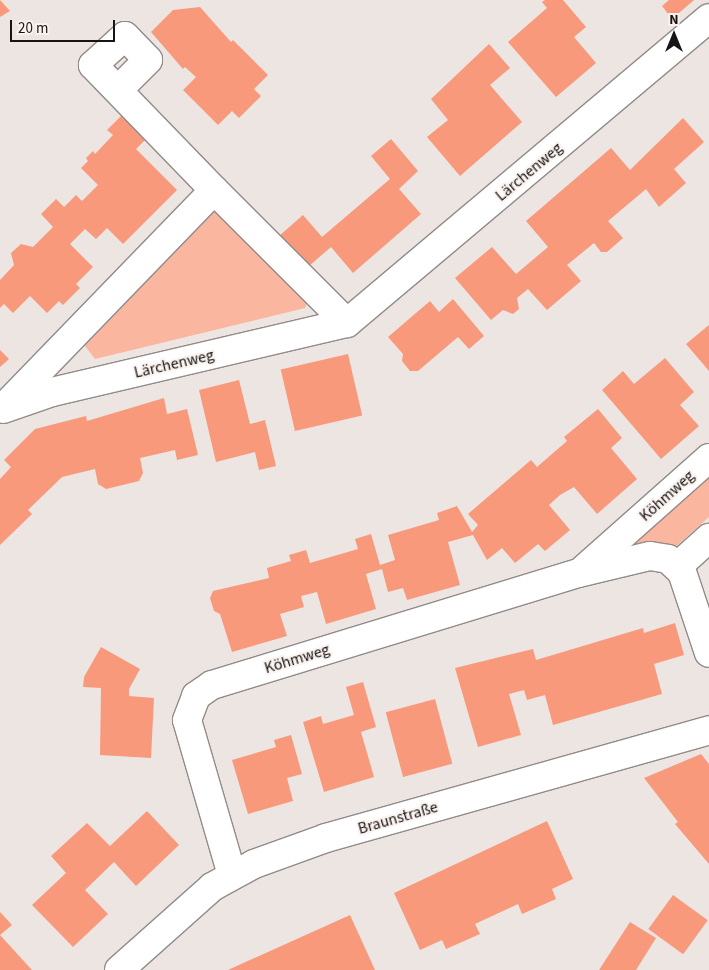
<!DOCTYPE html>
<meta charset="utf-8">
<style>
body{margin:0}
#map{position:relative;width:709px;height:970px;overflow:hidden;background:#ede5e2;font-family:"Source Sans 3",sans-serif}
div>[style]{position:absolute}
.green>*{inset:0;background:#fbb6a0}
.building>*{inset:0;background:#f8997c;transform-origin:0 0}
.roads{filter:drop-shadow(1px 0 #928b89) drop-shadow(-1px 0 #928b89) drop-shadow(0 1px #928b89) drop-shadow(0 -1px #928b89)}
.street>*{height:28px;margin:-14px;padding:0 14px;transform-origin:14px;border-radius:14px;background:#fff}
span{translate:-50% -50%;white-space:nowrap;text-align:center;line-height:1.15;-webkit-text-stroke:4px #faf2ef;paint-order:stroke}
.street-label{font-size:16px;color:#171514}
.north{position:absolute;left:649px;top:10px;width:50px;height:50px;-webkit-text-stroke:4px #faf2ef;paint-order:stroke;rotate:0deg;font-size:14px;font-weight:700;line-height:20px;text-align:center;color:#171514}
.north::after{content:'';display:block;margin:auto;width:18px;height:22px;background:#171514;clip-path:polygon(50% 0,100% 100%,50% 72%,0 100%)}
.scale{position:absolute;left:10px;top:20px;width:105px;height:22px;box-sizing:border-box;border:2px solid #171514;border-top:0;padding-left:6px;font-size:15px;line-height:18px;white-space:nowrap;color:#171514;-webkit-text-stroke:4px #faf2ef;paint-order:stroke}
</style>
<div id="map">
<div class="green">
<i style="clip-path:polygon(216px 206px,308px 301px,305px 308px,95px 359px,82px 342px)"></i>
<i style="clip-path:polygon(709px 473px,709px 517px,674px 548px,662px 544px,627px 547px)"></i>
</div>
<div class="building">
<i style="clip-path:polygon(0 0,10px 11px,0 17px)"></i>
<i style="clip-path:polygon(545px 0,563px 0,586px 27px,574px 37px,596px 63px,556px 97px,508px 42px,547px 8px,542px 2px)"></i>
<i style="clip-path:polygon(669px 0,694px 0,672px 19px,662px 6px)"></i>
<i style="clip-path:polygon(200px 7px,231px 42px,233px 40px,268px 75px,254px 89px,261px 96px,239px 118px,232px 111px,218px 125px,183px 90px,196px 77px,185px 67px,183px 69px,151px 32px,173px 10px)"></i>
<i style="clip-path:polygon(489px 44px,510px 68px,490px 85px,522px 122px,460px 176px,427px 137px,448px 120px,431px 99px)"></i>
<i style="clip-path:polygon(125px 112px,149px 136px,136px 149px,177px 190px,123px 244px,107px 228px,96px 239px,85px 229px,70px 244px,93px 267px,76px 284px,80px 288px,63px 305px,59px 301px,47px 313px,30px 296px,13px 313px,4px 304px,0 308px,0 280px,14px 265px,11px 253px,21px 244px,33px 247px,53px 227px,41px 214px,56px 199px,64px 207px,76px 195px,82px 201px,98px 185px,81px 168px,88px 161px,86px 158px,93px 151px,95px 154px,113px 135px,107px 130px)"></i>
<i style="clip-path:polygon(683px 118px,704px 142px,674px 169px,686px 183px,659px 207px,646px 189px,608px 221px,623px 238px,607px 252px,601px 252px,594px 243px,567px 265px,581px 281px,547px 310px,528px 289px,517px 298px,519px 309px,513px 314px,503px 310px,491px 320px,455px 278px,492px 247px,516px 274px,548px 247px,526px 221px,611px 148px,630px 170px)"></i>
<i style="clip-path:polygon(391px 139px,418px 171px,399px 189px,421px 214px,353px 273px,331px 247px,309px 266px,279px 236px,303px 215px,322px 237px,390px 179px,371px 156px)"></i>
<i style="clip-path:polygon(453px 299px,484px 336px,469px 349px,458px 337px,418px 371px,410px 371px,402px 361px,403px 354px,388px 337px,430px 301px,439px 312px)"></i>
<i style="clip-path:polygon(709px 325px,709px 371px,686px 344px)"></i>
<i style="clip-path:polygon(0 350px,9px 359px,0 367px)"></i>
<i style="left:348px;top:354px;width:63px;height:69px;rotate:77deg"></i>
<i style="clip-path:polygon(665px 358px,694px 392px,680px 405px,699px 426px,661px 459px,602px 390px,623px 371px,634px 384px)"></i>
<i style="clip-path:polygon(239px 380px,250px 424px,265px 420px,276px 466px,259px 470px,255px 452px,216px 462px,199px 390px)"></i>
<i style="clip-path:polygon(164px 398px,167px 414px,187px 409px,198px 455px,177px 460px,175px 450px,140px 458px,143px 473px,139px 481px,106px 489px,98px 484px,95px 469px,62px 477px,28px 510px,32px 514px,0 545px,0 479px,11px 467px,4px 460px,35px 429px,86px 416px,87px 421px)"></i>
<i style="clip-path:polygon(598px 409px,622px 438px,611px 448px,637px 479px,597px 514px,574px 487px,560px 495px,549px 505px,570px 530px,545px 551px,538px 544px,515px 563px,502px 548px,487px 560px,473px 535px,448px 542px,460px 585px,407px 600px,403px 588px,388px 592px,382px 569px,366px 574px,376px 609px,326px 624px,317px 592px,301px 596px,304px 607px,280px 614px,287px 636px,232px 652px,220px 614px,214px 611px,210px 598px,213px 591px,269px 578px,267px 568px,291px 561px,289px 555px,306px 550px,310px 563px,358px 549px,355px 539px,371px 534px,380px 565px,395px 560px,388px 535px,439px 520px,437px 513px,457px 506px,472px 532px,478px 525px,468px 514px,531px 460px,537px 467px,567px 441px,564px 437px)"></i>
<i style="clip-path:polygon(675px 623px,684px 655px,654px 664px,662px 694px,553px 725px,545px 695px,527px 700px,524px 690px,509px 694px,521px 735px,478px 747px,455px 668px,533px 649px,536px 660px,643px 628px,644px 633px)"></i>
<i style="clip-path:polygon(101px 647px,140px 669px,129px 689px,129px 696px,154px 698px,151px 758px,100px 755px,101px 688px,83px 687px,84px 677px)"></i>
<i style="clip-path:polygon(363px 682px,376px 727px,361px 732px,374px 777px,324px 792px,303px 722px,321px 716px,323px 724px,354px 715px,346px 687px)"></i>
<i style="left:435px;top:699px;width:67px;height:51px;rotate:75deg"></i>
<i style="clip-path:polygon(291px 735px,302px 774px,287px 778px,293px 801px,248px 814px,232px 760px,276px 747px,274px 740px)"></i>
<i style="clip-path:polygon(701px 754px,709px 764px,709px 864px,675px 824px,678px 822px,644px 778px)"></i>
<i style="clip-path:polygon(147px 811px,179px 845px,136px 886px,114px 862px,85px 890px,108px 914px,73px 947px,32px 905px,66px 873px,51px 856px,87px 823px,110px 846px)"></i>
<i style="clip-path:polygon(547px 821px,573px 879px,552px 889px,556px 899px,522px 914px,518px 904px,475px 924px,480px 934px,446px 949px,442px 940px,420px 950px,394px 893px)"></i>
<i style="left:673px;top:895px;width:43px;height:42px;rotate:36deg"></i>
<i style="clip-path:polygon(0 912px,12px 925px,0 935px,32px 970px,0 970px)"></i>
<i style="clip-path:polygon(350px 915px,375px 970px,228px 970px,241px 964px)"></i>
<i style="clip-path:polygon(630px 922px,656px 938px,636px 970px,599px 970px)"></i>
</div>
<div class="roads">
<div class="street">
<i style="left:214px;top:190px;width:188px;rotate:45deg"></i>
<i style="left:6px;top:405px;width:299px;rotate:-45.9deg"></i>
<i style="left:214px;top:190px;width:174px;rotate:-134.1deg"></i>
<i style="left:93px;top:65px;width:43px;rotate:-42.2deg"></i>
<i style="left:125px;top:36px;width:33px;rotate:46deg"></i>
<i style="left:148px;top:60px;width:42px;rotate:135deg"></i>
<i style="left:3px;top:409px;width:52px;rotate:-19.1deg"></i>
<i style="left:52px;top:392px;width:303px;rotate:-13.2deg"></i>
<i style="left:347px;top:323px;width:473px;rotate:-40.1deg"></i>
<i style="left:678px;top:566px;width:42px;rotate:-42.1deg"></i>
<i style="left:584px;top:569px;width:167px;rotate:-41.6deg"></i>
<i style="left:232px;top:875px;width:161px;rotate:-106.2deg"></i>
<i style="left:187px;top:720px;width:26px;rotate:-69deg"></i>
<i style="left:196px;top:696px;width:19px;rotate:-35deg"></i>
<i style="left:212px;top:685px;width:384px;rotate:-17deg"></i>
<i style="left:579px;top:573px;width:73px;rotate:-13.5deg"></i>
<i style="left:650px;top:556px;width:18px;rotate:9deg"></i>
<i style="left:668px;top:559px;width:19px;rotate:43deg"></i>
<i style="left:682px;top:572px;width:85px;rotate:71.6deg"></i>
<i style="left:119px;top:970px;width:125px;rotate:-41.7deg"></i>
<i style="left:212px;top:887px;width:48px;rotate:-28.7deg"></i>
<i style="left:254px;top:864px;width:77px;rotate:-19.9deg"></i>
<i style="left:326px;top:838px;width:398px;rotate:-15.7deg"></i>
</div>
</div>
<div class="street-label">
<span style="left:529px;top:172px;rotate:-40deg">Lärchenweg</span>
<span style="left:174px;top:364px;rotate:-13deg">Lärchenweg</span>
<span style="left:667px;top:496px;rotate:-42deg">Köhmweg</span>
<span style="left:297px;top:659px;rotate:-17deg">Köhmweg</span>
<span style="left:398px;top:818px;rotate:-16deg">Braunstraße</span>
</div>
<div class="north">N</div>
<div class="scale">20 m</div>
</div>
